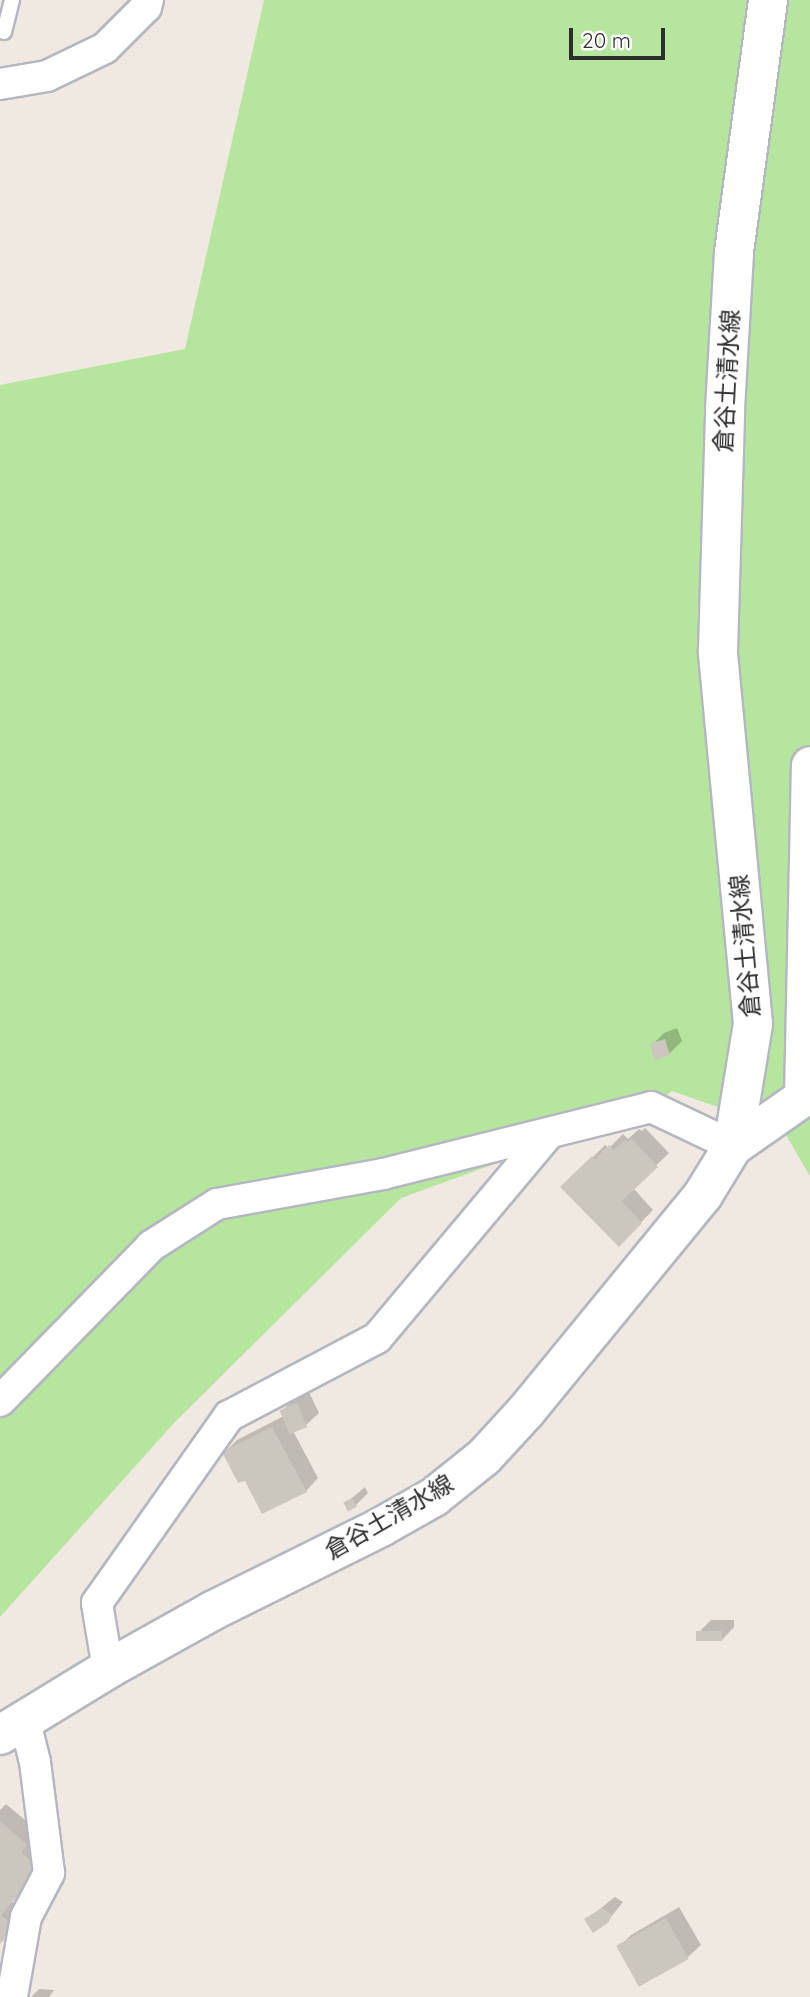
<!DOCTYPE html>
<meta charset="utf-8">
<style>
body{margin:0}
#map{position:relative;width:810px;height:1997px;overflow:hidden;background:#efe9e1;font-family:Quicksand,"Noto Sans JP",sans-serif}
div>[style]{position:absolute}
.green>*{inset:0;background:#b6e59e}
.shadow>*{inset:0;background:#0003}
.building>*{inset:0;background:#cbc7bf;transform-origin:0 0}
.roads{filter:drop-shadow(2px 0 #b4b7c1) drop-shadow(-2px 0 #b4b7c1) drop-shadow(0 2px #b4b7c1) drop-shadow(0 -2px #b4b7c1)}
.service>*{height:14px;margin:-7px;padding:0 7px;transform-origin:7px;border-radius:7px;background:#fff}
.minor>*{height:30px;margin:-15px;padding:0 15px;transform-origin:15px;border-radius:15px;background:#fff}
.tertiary>*{height:37px;margin:-18.5px;padding:0 18.5px;transform-origin:18.5px;border-radius:18.5px;background:#fff}
.secondary>*{height:38px;margin:-19px;padding:0 19px;transform-origin:19px;border-radius:19px;background:#fff}
span{translate:-50% -50%;white-space:nowrap;text-align:center;line-height:1.15;-webkit-text-stroke:5px #fff;paint-order:stroke}
.street-label{font-size:24px;color:#2e2e2e}
.scale{position:absolute;left:569px;top:28px;width:96px;height:32px;box-sizing:border-box;border:4px solid #2e2e2e;border-top:0;padding-left:9px;font-size:21px;line-height:24px;white-space:nowrap;color:#2e2e2e;-webkit-text-stroke:5px #fff;paint-order:stroke}
</style>
<div id="map">
<div class="green">
<i style="clip-path:polygon(264px 0,810px 0,810px 1176px,783px 1130px,672px 1091px,651px 1107px,401px 1198px,174px 1423px,0 1617px,0 385px,185px 349px)"></i>
</div>
<div class="shadow">
<i style="clip-path:polygon(677px 1028px,682px 1041px,669px 1054px,652px 1045px,664px 1033px)"></i>
<i style="clip-path:polygon(645px 1128px,669px 1153px,633px 1188px,653px 1210px,619px 1245px,563px 1187px,605px 1145px,609px 1148px,623px 1134px,628px 1139px,639px 1129px,642px 1131px)"></i>
<i style="clip-path:polygon(309px 1392px,319px 1413px,306px 1425px,293px 1431px,318px 1478px,306px 1491px,245px 1478px,224px 1453px,237px 1440px,284px 1416px,282px 1411px,294px 1399px)"></i>
<i style="clip-path:polygon(365px 1487px,368px 1493px,355px 1506px,346px 1503px)"></i>
<i style="clip-path:polygon(711px 1620px,734px 1620px,734px 1627px,722px 1640px,698px 1633px)"></i>
<i style="clip-path:polygon(6px 1804px,38px 1831px,52px 1857px,12px 1902px,23px 1911px,21px 1920px,0 1943px,0 1810px)"></i>
<i style="clip-path:polygon(615px 1897px,623px 1902px,607px 1922px,587px 1919px)"></i>
<i style="clip-path:polygon(679px 1907px,701px 1945px,688px 1957px,639px 1986px,619px 1947px,631px 1935px)"></i>
<i style="clip-path:polygon(39px 1989px,54px 1990px,49px 1997px,31px 1997px)"></i>
</div>
<div class="building">
<i style="left:665px;top:1039px;width:17px;height:16px;rotate:73deg"></i>
<i style="clip-path:polygon(632px 1139px,658px 1167px,622px 1201px,642px 1223px,619px 1247px,560px 1187px,592px 1156px,595px 1159px,609px 1145px,614px 1150px,625px 1140px,628px 1142px)"></i>
<i style="left:297px;top:1403px;width:26px;height:19px;rotate:67deg"></i>
<i style="clip-path:polygon(272px 1427px,307px 1492px,262px 1514px,245px 1481px,238px 1483px,222px 1452px)"></i>
<i style="left:352px;top:1498px;width:10px;height:10px;rotate:61deg"></i>
<i style="left:722px;top:1631px;width:10px;height:26px;rotate:90deg"></i>
<i style="clip-path:polygon(0 1821px,27px 1845px,21px 1852px,41px 1870px,1px 1915px,12px 1924px,7px 1930px,10px 1933px,0 1944px)"></i>
<i style="clip-path:polygon(602px 1908px,612px 1915px,608px 1923px,593px 1933px,584px 1919px)"></i>
<i style="left:666px;top:1918px;width:47px;height:57px;rotate:61deg"></i>
</div>
<div class="roads">
<div class="service">
<i style="left:4px;top:32px;width:33px;rotate:-76deg"></i>
</div>
<div class="minor">
<i style="left:0;top:84px;width:48px;rotate:-9.7deg"></i>
<i style="left:47px;top:76px;width:64px;rotate:-25.8deg"></i>
<i style="left:105px;top:48px;width:58px;rotate:-45deg"></i>
<i style="left:146px;top:7px;width:7px;rotate:-74deg"></i>
<i style="left:0;top:1401px;width:216px;rotate:-45.7deg"></i>
<i style="left:151px;top:1246px;width:78px;rotate:-32.5deg"></i>
<i style="left:217px;top:1204px;width:169px;rotate:-10.2deg"></i>
<i style="left:383px;top:1174px;width:276px;rotate:-14deg"></i>
<i style="left:651px;top:1107px;width:91px;rotate:25.4deg"></i>
<i style="left:108px;top:1669px;width:67px;rotate:-99.5deg"></i>
<i style="left:97px;top:1603px;width:229px;rotate:-54.8deg"></i>
<i style="left:229px;top:1416px;width:167px;rotate:-27.8deg"></i>
<i style="left:377px;top:1338px;width:266px;rotate:-50deg"></i>
<i style="left:12px;top:1997px;width:81px;rotate:-80.1deg"></i>
<i style="left:26px;top:1917px;width:50px;rotate:-62.4deg"></i>
<i style="left:49px;top:1873px;width:112px;rotate:-97.2deg"></i>
<i style="left:35px;top:1762px;width:45px;rotate:-104deg"></i>
</div>
<div class="tertiary">
<i style="left:733px;top:1146px;width:85px;rotate:-35deg"></i>
<i style="left:803px;top:1097px;width:332px;rotate:-88.8deg"></i>
</div>
<div class="secondary">
<i style="left:0;top:1735px;width:127px;rotate:-31.4deg"></i>
<i style="left:108px;top:1669px;width:119px;rotate:-29.1deg"></i>
<i style="left:212px;top:1611px;width:189px;rotate:-26.4deg"></i>
<i style="left:381px;top:1527px;width:61px;rotate:-29.5deg"></i>
<i style="left:434px;top:1497px;width:64px;rotate:-38.7deg"></i>
<i style="left:484px;top:1457px;width:64px;rotate:-47.5deg"></i>
<i style="left:527px;top:1410px;width:278px;rotate:-50.7deg"></i>
<i style="left:703px;top:1195px;width:57px;rotate:-58.5deg"></i>
<i style="left:733px;top:1146px;width:124px;rotate:-80.7deg"></i>
<i style="left:753px;top:1024px;width:375px;rotate:-95.4deg"></i>
<i style="left:718px;top:651px;width:242px;rotate:-88.3deg"></i>
<i style="left:725px;top:409px;width:157px;rotate:-86.7deg"></i>
<i style="left:734px;top:252px;width:254px;rotate:-82.3deg"></i>
</div>
</div>
<div class="street-label">
<span style="left:727px;top:381px;rotate:-87deg">倉谷土清水線</span>
<span style="left:745px;top:946px;rotate:-95deg">倉谷土清水線</span>
<span style="left:389px;top:1517px;rotate:-30deg">倉谷土清水線</span>
</div>
<div class="scale">20 m</div>
</div>
